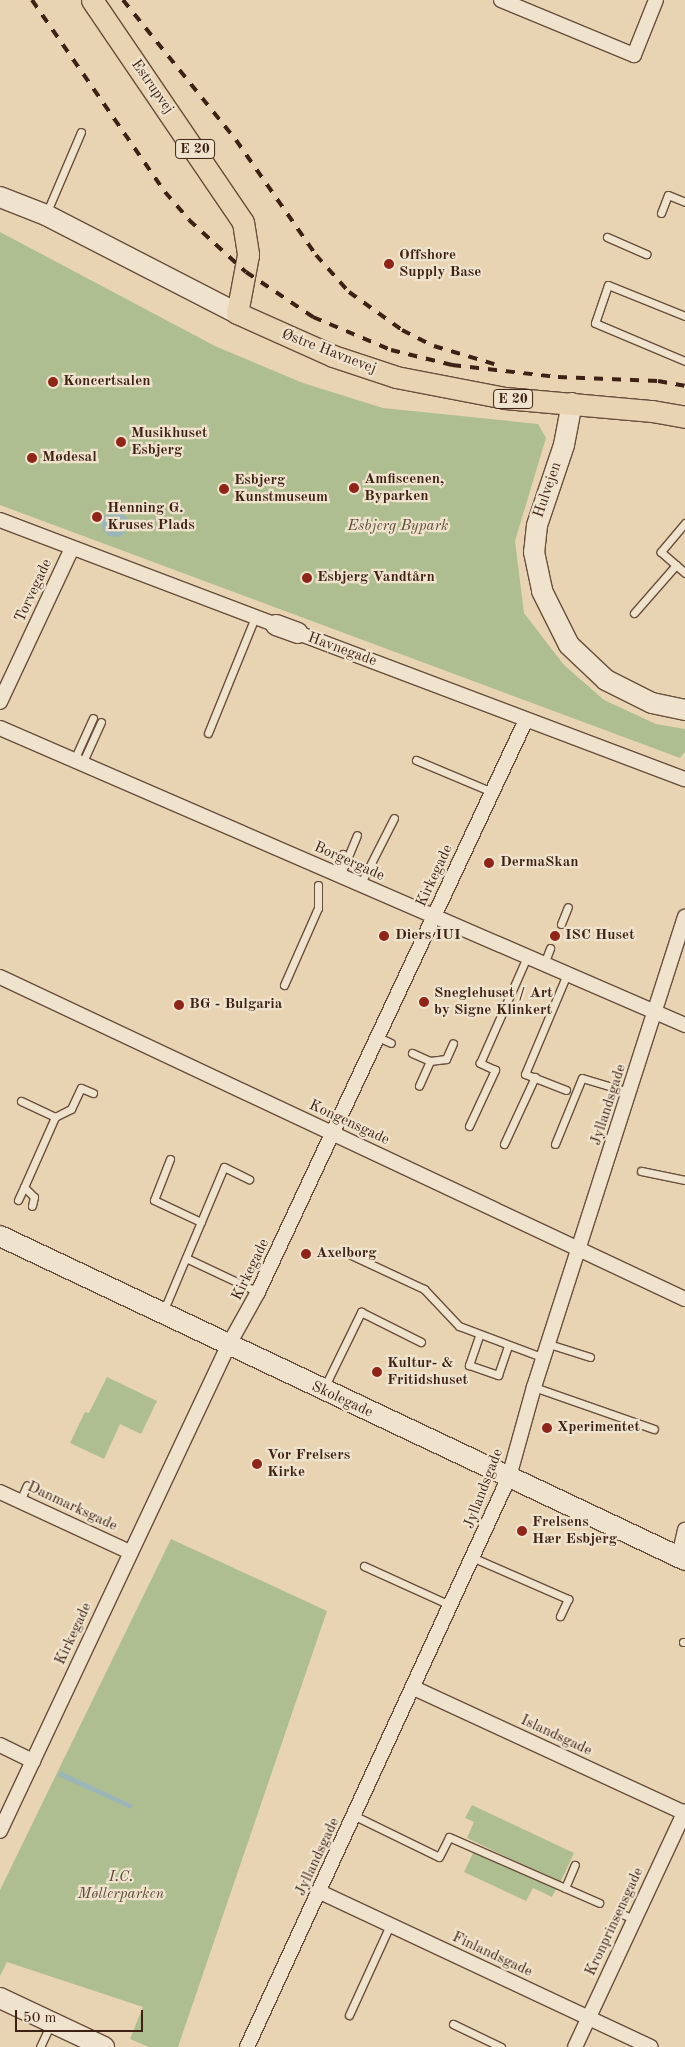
<!DOCTYPE html>
<meta charset="utf-8">
<style>
body{margin:0}
#map{position:relative;width:685px;height:2047px;overflow:hidden;background:#e8d4b2;font-family:"Old Standard TT",serif}
div>[style]{position:absolute}
.green>*{inset:0;background:#afbe91}
.water>*{inset:0;background:#9bb6b7}
.round{border-radius:50%}
.roads{filter:drop-shadow(1px 0 #684e3c) drop-shadow(-1px 0 #684e3c) drop-shadow(0 1px #684e3c) drop-shadow(0 -1px #684e3c)}
.lane>*{height:7px;margin:-3.5px;padding:0 3.5px;transform-origin:3.5px;border-radius:3.5px;background:#f0e3cd}
.street>*{height:14px;margin:-7px;padding:0 7px;transform-origin:7px;border-radius:7px;background:#f0e3cd}
.secondary>*{height:20px;margin:-10px;padding:0 10px;transform-origin:10px;border-radius:10px;background:#f0e3cd}
.primary>*{height:21px;margin:-10.5px;padding:0 10.5px;transform-origin:10.5px;border-radius:10.5px;background:#e8d4b2}
.rail>*{height:4px;margin-top:-2px;transform-origin:0;background:repeating-linear-gradient(90deg,#3d2114 0 9px,transparent 0 18px)}
.dots>*{width:14px;height:14px;translate:-50% -50%;box-sizing:border-box;border:2px solid #f0e3cd;border-radius:50%}
span{translate:-50% -50%;white-space:nowrap;text-align:center;line-height:1.15;-webkit-text-stroke:4.5px #f0e3cd;paint-order:stroke}
.shield-label span{padding:1px 4px;background:#f0e3cd;border:1px solid;border-radius:4px;-webkit-text-stroke-width:0}
.shield-label{font-size:14px;color:#3d2114;font-weight:700}
.street-label{font-size:15px;color:#3d2114}
.poi-label{font-size:15px;color:#3d2114;font-weight:700}
.left{translate:0 -50%;text-align:left}
.park-label{font-size:15px;color:#5a4833;font-style:italic}
.scale{position:absolute;left:15px;top:2010px;width:128px;height:22px;box-sizing:border-box;border:2px solid #3d2114;border-top:0;padding-left:6px;font-size:15px;line-height:18px;white-space:nowrap;color:#3d2114;-webkit-text-stroke:4px #f0e3cd;paint-order:stroke}
</style>
<div id="map">
<div class="green">
<i style="clip-path:polygon(0 232px,215px 346px,303px 383px,383px 408px,538px 424px,546px 438px,515px 541px,524px 613px,564px 665px,604px 700px,656px 724px,685px 729px,685px 752px,680px 758px,0 505px)"></i>
<i style="clip-path:polygon(107px 1377px,157px 1401px,141px 1434px,120px 1424px,104px 1459px,70px 1443px,85px 1412px,89px 1413px)"></i>
<i style="clip-path:polygon(171px 1539px,327px 1611px,178px 2047px,149px 2047px,130px 2039px,143px 2007px,7px 1962px,0 1976px,0 1890px)"></i>
<i style="clip-path:polygon(472px 1805px,574px 1853px,560px 1883px,467px 1838px,474px 1822px,465px 1818px)"></i>
<i style="clip-path:polygon(475px 1849px,557px 1887px,552px 1897px,533px 1888px,526px 1901px,464px 1872px)"></i>
</div>
<div class="water">
<i class="round" style="left:102px;top:511px;width:26px;height:26px"></i>
<i style="clip-path:polygon(60px 1771px,133px 1805px,131px 1809px,58px 1776px)"></i>
</div>
<div class="roads">
<div class="lane">
<i style="left:661px;top:213px;width:19px;rotate:-69deg"></i>
<i style="left:668px;top:195px;width:18px;rotate:22deg"></i>
<i style="left:46px;top:214px;width:89px;rotate:-66.9deg"></i>
<i style="left:607px;top:237px;width:43px;rotate:23.6deg"></i>
<i style="left:685px;top:316px;width:83px;rotate:-158.1deg"></i>
<i style="left:608px;top:285px;width:40px;rotate:108.9deg"></i>
<i style="left:595px;top:323px;width:98px;rotate:22.9deg"></i>
<i style="left:685px;top:523px;width:38px;rotate:130deg"></i>
<i style="left:661px;top:552px;width:32px;rotate:41deg"></i>
<i style="left:634px;top:613px;width:64px;rotate:-48.8deg"></i>
<i style="left:208px;top:733px;width:125px;rotate:-67.9deg"></i>
<i style="left:74px;top:760px;width:46px;rotate:-65.7deg"></i>
<i style="left:416px;top:760px;width:82px;rotate:22.8deg"></i>
<i style="left:82px;top:764px;width:46px;rotate:-65.7deg"></i>
<i style="left:334px;top:873px;width:21px;rotate:-65deg"></i>
<i style="left:340px;top:876px;width:44px;rotate:-67.5deg"></i>
<i style="left:360px;top:885px;width:75px;rotate:-63.1deg"></i>
<i style="left:561px;top:924px;width:18px;rotate:-68deg"></i>
<i style="left:544px;top:964px;width:17px;rotate:-69deg"></i>
<i style="left:284px;top:985px;width:84px;rotate:-66.2deg"></i>
<i style="left:318px;top:908px;width:23px;rotate:-90deg"></i>
<i style="left:378px;top:1037px;width:14px;rotate:25deg"></i>
<i style="left:412px;top:1053px;width:20px;rotate:24deg"></i>
<i style="left:430px;top:1061px;width:27px;rotate:114deg"></i>
<i style="left:430px;top:1061px;width:16px;rotate:-7deg"></i>
<i style="left:446px;top:1059px;width:17px;rotate:-66deg"></i>
<i style="left:566px;top:1090px;width:44px;rotate:-158.7deg"></i>
<i style="left:525px;top:1074px;width:108px;rotate:-67.2deg"></i>
<i style="left:21px;top:1101px;width:38px;rotate:25deg"></i>
<i style="left:469px;top:1126px;width:62px;rotate:-65.1deg"></i>
<i style="left:495px;top:1070px;width:17px;rotate:-155deg"></i>
<i style="left:480px;top:1063px;width:116px;rotate:-66.1deg"></i>
<i style="left:504px;top:1144px;width:74px;rotate:-65.2deg"></i>
<i style="left:555px;top:1144px;width:71px;rotate:-67.8deg"></i>
<i style="left:582px;top:1078px;width:49px;rotate:16.6deg"></i>
<i style="left:170px;top:1159px;width:44px;rotate:111.3deg"></i>
<i style="left:154px;top:1200px;width:52px;rotate:25.1deg"></i>
<i style="left:641px;top:1171px;width:45px;rotate:11.6deg"></i>
<i style="left:24px;top:1187px;width:77px;rotate:-66.1deg"></i>
<i style="left:55px;top:1117px;width:18px;rotate:-27deg"></i>
<i style="left:71px;top:1109px;width:23px;rotate:-65deg"></i>
<i style="left:81px;top:1088px;width:13px;rotate:23deg"></i>
<i style="left:18px;top:1200px;width:14px;rotate:-65deg"></i>
<i style="left:24px;top:1187px;width:14px;rotate:45deg"></i>
<i style="left:34px;top:1197px;width:9px;rotate:103deg"></i>
<i style="left:349px;top:1254px;width:83px;rotate:25deg"></i>
<i style="left:424px;top:1289px;width:51px;rotate:46.6deg"></i>
<i style="left:459px;top:1326px;width:91px;rotate:20.6deg"></i>
<i style="left:186px;top:1258px;width:80px;rotate:25.3deg"></i>
<i style="left:163px;top:1312px;width:157px;rotate:-67.2deg"></i>
<i style="left:224px;top:1167px;width:28px;rotate:26deg"></i>
<i style="left:479px;top:1336px;width:31px;rotate:109deg"></i>
<i style="left:469px;top:1365px;width:31px;rotate:19deg"></i>
<i style="left:498px;top:1375px;width:31px;rotate:-71deg"></i>
<i style="left:549px;top:1344px;width:43px;rotate:17.6deg"></i>
<i style="left:534px;top:1387px;width:127px;rotate:19.3deg"></i>
<i style="left:324px;top:1388px;width:85px;rotate:-64deg"></i>
<i style="left:361px;top:1312px;width:67px;rotate:26.6deg"></i>
<i style="left:20px;top:1501px;width:17px;rotate:-66deg"></i>
<i style="left:474px;top:1558px;width:103px;rotate:23.6deg"></i>
<i style="left:568px;top:1599px;width:19px;rotate:115deg"></i>
<i style="left:364px;top:1566px;width:97px;rotate:24.4deg"></i>
<i style="left:683px;top:1642px;width:2px"></i>
<i style="left:355px;top:1816px;width:93px;rotate:26deg"></i>
<i style="left:439px;top:1857px;width:22px;rotate:-63deg"></i>
<i style="left:449px;top:1837px;width:164px;rotate:23.7deg"></i>
<i style="left:565px;top:1888px;width:25px;rotate:-67deg"></i>
<i style="left:622px;top:1914px;width:13px;rotate:23deg"></i>
<i style="left:349px;top:2015px;width:99px;rotate:-65.5deg"></i>
<i style="left:453px;top:2024px;width:53px;rotate:25.6deg"></i>
<i style="left:40px;top:2047px;width:26px;rotate:-65deg"></i>
</div>
<div class="street">
<i style="left:501px;top:0;width:144px;rotate:22.5deg"></i>
<i style="left:634px;top:55px;width:59px;rotate:-68.2deg"></i>
<i style="left:0;top:520px;width:295px;rotate:20.8deg"></i>
<i style="left:298px;top:633px;width:414px;rotate:20.7deg"></i>
<i style="left:0;top:702px;width:170px;rotate:-64.9deg"></i>
<i style="left:0;top:728px;width:747px;rotate:23.44deg"></i>
<i style="left:0;top:977px;width:757px;rotate:25.18deg"></i>
<i style="left:0;top:1492px;width:143px;rotate:24.8deg"></i>
<i style="left:679px;top:1556px;width:27px;rotate:-77deg"></i>
<i style="left:414px;top:1688px;width:298px;rotate:24.8deg"></i>
<i style="left:0;top:1745px;width:37px;rotate:26deg"></i>
<i style="left:0;top:1831px;width:536px;rotate:-64.82deg"></i>
<i style="left:228px;top:1346px;width:62px;rotate:-60.9deg"></i>
<i style="left:258px;top:1292px;width:632px;rotate:-64.9deg"></i>
<i style="left:320px;top:1892px;width:365px;rotate:25.1deg"></i>
<i style="left:247px;top:2047px;width:627px;rotate:-65.31deg"></i>
<i style="left:509px;top:1477px;width:93px;rotate:-74.5deg"></i>
<i style="left:534px;top:1387px;width:494px;rotate:-72.2deg"></i>
<i style="left:575px;top:2047px;width:260px;rotate:-65deg"></i>
</div>
<div class="secondary">
<i style="left:0;top:197px;width:49px;rotate:21.4deg"></i>
<i style="left:46px;top:215px;width:215px;rotate:27.2deg"></i>
<i style="left:572px;top:403px;width:43px;rotate:100.8deg"></i>
<i style="left:564px;top:445px;width:84px;rotate:108.6deg"></i>
<i style="left:537px;top:525px;width:27px;rotate:96deg"></i>
<i style="left:534px;top:552px;width:40px;rotate:78deg"></i>
<i style="left:542px;top:591px;width:60px;rotate:63.4deg"></i>
<i style="left:569px;top:645px;width:51px;rotate:43.4deg"></i>
<i style="left:606px;top:680px;width:51px;rotate:26.6deg"></i>
<i style="left:652px;top:703px;width:34px;rotate:12deg"></i>
<i style="left:276px;top:625px;width:23px;rotate:20deg"></i>
<i style="left:0;top:1236px;width:758px;rotate:25.31deg"></i>
<i style="left:0;top:1998px;width:115px;rotate:25.2deg"></i>
</div>
<div class="primary">
<i style="left:92px;top:0;width:268px;rotate:55.8deg"></i>
<i style="left:243px;top:222px;width:33px;rotate:81deg"></i>
<i style="left:248px;top:255px;width:59px;rotate:100.7deg"></i>
<i style="left:237px;top:313px;width:105px;rotate:24.1deg"></i>
<i style="left:333px;top:356px;width:66px;rotate:18.4deg"></i>
<i style="left:396px;top:377px;width:111px;rotate:10.9deg"></i>
<i style="left:505px;top:398px;width:148px;rotate:5.1deg"></i>
<i style="left:652px;top:411px;width:34px;rotate:10deg"></i>
</div>
</div>
<div class="rail">
<i style="left:32px;top:0;width:234px;rotate:55.3deg"></i>
<i style="left:165px;top:192px;width:37px;rotate:49deg"></i>
<i style="left:189px;top:220px;width:77px;rotate:42.4deg"></i>
<i style="left:246px;top:272px;width:81px;rotate:33.9deg"></i>
<i style="left:313px;top:317px;width:85px;rotate:22.9deg"></i>
<i style="left:391px;top:350px;width:63px;rotate:13.8deg"></i>
<i style="left:452px;top:365px;width:107px;rotate:6.5deg"></i>
<i style="left:558px;top:377px;width:100px;rotate:2.3deg"></i>
<i style="left:658px;top:381px;width:27px;rotate:10deg"></i>
<i style="left:123px;top:0;width:180px;rotate:51.1deg"></i>
<i style="left:236px;top:140px;width:140px;rotate:55.2deg"></i>
<i style="left:316px;top:255px;width:50px;rotate:48.3deg"></i>
<i style="left:349px;top:292px;width:65px;rotate:35.6deg"></i>
<i style="left:402px;top:330px;width:36px;rotate:27deg"></i>
<i style="left:434px;top:346px;width:63px;rotate:16.7deg"></i>
</div>
<div class="dots">
<i style="left:389px;top:264px;background:#8f2418"></i>
<i style="left:53px;top:382px;background:#8f2418"></i>
<i style="left:121px;top:442px;background:#8f2418"></i>
<i style="left:32px;top:458px;background:#8f2418"></i>
<i style="left:354px;top:488px;background:#8f2418"></i>
<i style="left:224px;top:489px;background:#8f2418"></i>
<i style="left:97px;top:517px;background:#8f2418"></i>
<i style="left:307px;top:578px;background:#8f2418"></i>
<i style="left:489px;top:863px;background:#8f2418"></i>
<i style="left:384px;top:936px;background:#8f2418"></i>
<i style="left:555px;top:936px;background:#8f2418"></i>
<i style="left:424px;top:1002px;background:#8f2418"></i>
<i style="left:179px;top:1005px;background:#8f2418"></i>
<i style="left:306px;top:1254px;background:#8f2418"></i>
<i style="left:377px;top:1372px;background:#8f2418"></i>
<i style="left:547px;top:1428px;background:#8f2418"></i>
<i style="left:257px;top:1464px;background:#8f2418"></i>
<i style="left:522px;top:1531px;background:#8f2418"></i>
</div>
<div class="shield-label">
<span style="left:195px;top:149px">E 20</span>
<span style="left:513px;top:399px">E 20</span>
</div>
<div class="street-label">
<span style="left:152px;top:87px;rotate:55deg">Estrupvej</span>
<span style="left:329px;top:352px;rotate:21deg">Østre Havnevej</span>
<span style="left:548px;top:490px;rotate:-71deg">Hulvejen</span>
<span style="left:34px;top:591px;rotate:-65deg">Torvegade</span>
<span style="left:342px;top:650px;rotate:20deg">Havnegade</span>
<span style="left:349px;top:862px;rotate:24deg">Borgergade</span>
<span style="left:435px;top:876px;rotate:-65deg">Kirkegade</span>
<span style="left:609px;top:1105px;rotate:-72deg">Jyllandsgade</span>
<span style="left:349px;top:1123px;rotate:25deg">Kongensgade</span>
<span style="left:251px;top:1270px;rotate:-64deg">Kirkegade</span>
<span style="left:342px;top:1400px;rotate:25deg">Skolegade</span>
<span style="left:484px;top:1489px;rotate:-69deg">Jyllandsgade</span>
<span style="left:72px;top:1507px;rotate:25deg">Danmarksgade</span>
<span style="left:74px;top:1634px;rotate:-65deg">Kirkegade</span>
<span style="left:556px;top:1736px;rotate:25deg">Islandsgade</span>
<span style="left:318px;top:1857px;rotate:-65deg">Jyllandsgade</span>
<span style="left:615px;top:1922px;rotate:-65deg">Kronprinsensgade</span>
<span style="left:492px;top:1955px;rotate:25deg">Finlandsgade</span>
</div>
<div class="poi-label">
<span class="left" style="left:399px;top:264px">Offshore<br>Supply Base</span>
<span class="left" style="left:63px;top:382px">Koncertsalen</span>
<span class="left" style="left:131px;top:442px">Musikhuset<br>Esbjerg</span>
<span class="left" style="left:42px;top:458px">Mødesal</span>
<span class="left" style="left:364px;top:488px">Amfiscenen,<br>Byparken</span>
<span class="left" style="left:234px;top:489px">Esbjerg<br>Kunstmuseum</span>
<span class="left" style="left:107px;top:517px">Henning G.<br>Kruses Plads</span>
<span class="left" style="left:317px;top:578px">Esbjerg Vandtårn</span>
<span class="left" style="left:500px;top:863px">DermaSkan</span>
<span class="left" style="left:395px;top:936px">Diers IUI</span>
<span class="left" style="left:565px;top:936px">ISC Huset</span>
<span class="left" style="left:434px;top:1002px">Sneglehuset / Art<br>by Signe Klinkert</span>
<span class="left" style="left:189px;top:1005px">BG - Bulgaria</span>
<span class="left" style="left:316px;top:1254px">Axelborg</span>
<span class="left" style="left:387px;top:1372px">Kultur- &amp;<br>Fritidshuset</span>
<span class="left" style="left:557px;top:1428px">Xperimentet</span>
<span class="left" style="left:267px;top:1464px">Vor Frelsers<br>Kirke</span>
<span class="left" style="left:532px;top:1531px">Frelsens<br>Hær Esbjerg</span>
</div>
<div class="park-label">
<span style="left:398px;top:527px">Esbjerg Bypark</span>
<span style="left:121px;top:1886px">I.C.<br>Møllerparken</span>
</div>
<div class="scale">50 m</div>
</div>
